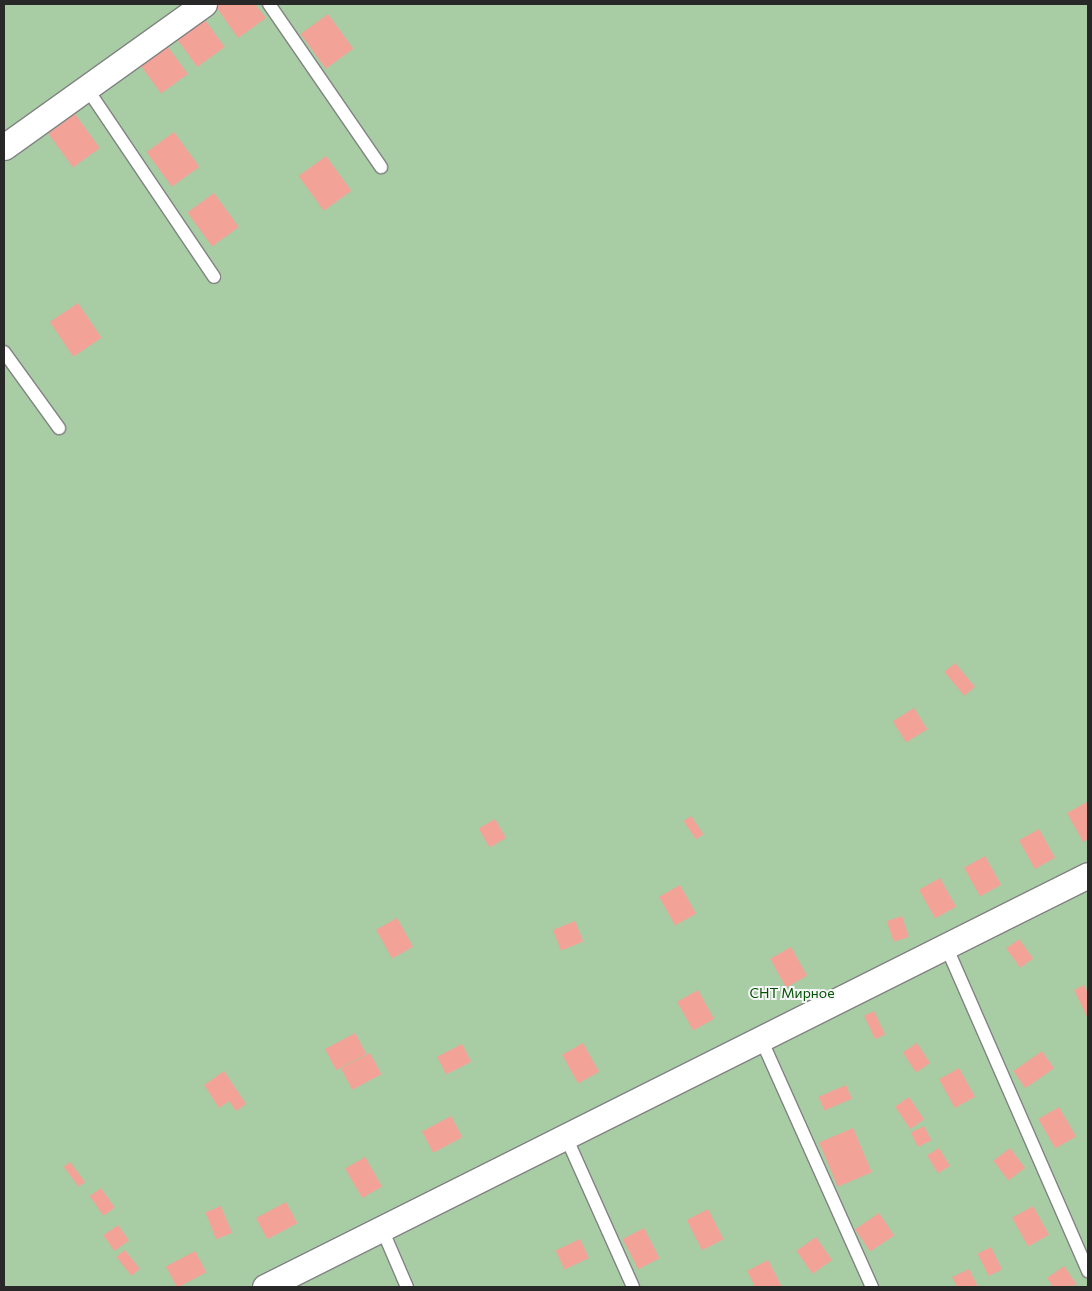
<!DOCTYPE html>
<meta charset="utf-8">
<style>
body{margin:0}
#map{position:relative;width:1092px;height:1291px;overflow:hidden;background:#e8e9eb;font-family:Commissioner,sans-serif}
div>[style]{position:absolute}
.green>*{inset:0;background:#a8cda4;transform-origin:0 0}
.building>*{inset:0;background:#f3a298;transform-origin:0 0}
.roads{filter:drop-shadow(1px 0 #818283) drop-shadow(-1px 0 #818283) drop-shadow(0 1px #818283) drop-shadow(0 -1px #818283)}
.service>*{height:12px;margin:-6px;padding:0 6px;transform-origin:6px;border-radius:6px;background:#fff}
.minor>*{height:25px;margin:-12.5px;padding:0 12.5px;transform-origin:12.5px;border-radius:12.5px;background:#fff}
span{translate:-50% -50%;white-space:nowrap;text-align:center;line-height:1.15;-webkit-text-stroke:4px #f6f6f8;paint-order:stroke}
.park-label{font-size:14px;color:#025202}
.frame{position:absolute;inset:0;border:5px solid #282828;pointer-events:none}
</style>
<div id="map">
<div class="green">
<i style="left:4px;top:4px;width:1084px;height:1283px"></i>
</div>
<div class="building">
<i style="clip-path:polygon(214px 4px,255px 4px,266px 18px,238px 38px)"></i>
<i style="left:200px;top:13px;width:42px;height:34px;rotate:54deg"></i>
<i style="left:328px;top:14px;width:43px;height:34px;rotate:54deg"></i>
<i style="left:163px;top:40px;width:42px;height:33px;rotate:54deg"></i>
<i style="left:75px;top:114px;width:42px;height:33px;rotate:54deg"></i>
<i style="left:174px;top:132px;width:43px;height:34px;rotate:54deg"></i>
<i style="left:326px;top:156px;width:43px;height:34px;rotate:54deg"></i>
<i style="left:214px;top:193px;width:42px;height:33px;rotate:54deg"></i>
<i style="left:78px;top:303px;width:42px;height:34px;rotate:56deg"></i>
<i style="left:955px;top:663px;width:31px;height:14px;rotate:50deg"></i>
<i style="left:914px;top:708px;width:25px;height:25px;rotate:58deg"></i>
<i style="clip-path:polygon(1087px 802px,1088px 839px,1083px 842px,1067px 813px)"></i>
<i style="left:691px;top:816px;width:22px;height:9px;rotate:56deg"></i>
<i style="left:495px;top:819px;width:22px;height:19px;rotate:60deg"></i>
<i style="left:1039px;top:829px;width:33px;height:23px;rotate:61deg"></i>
<i style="left:985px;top:856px;width:33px;height:24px;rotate:61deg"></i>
<i style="left:940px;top:878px;width:33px;height:24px;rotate:61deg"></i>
<i style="left:680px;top:885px;width:33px;height:24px;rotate:61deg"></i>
<i style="left:902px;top:916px;width:22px;height:16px;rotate:72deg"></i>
<i style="left:397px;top:918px;width:33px;height:24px;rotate:61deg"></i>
<i style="left:575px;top:921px;width:22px;height:24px;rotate:68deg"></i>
<i style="left:1019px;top:939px;width:24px;height:16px;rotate:54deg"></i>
<i style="left:791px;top:947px;width:33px;height:24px;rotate:61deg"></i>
<i style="clip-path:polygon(1084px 985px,1088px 993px,1088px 1019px,1074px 990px)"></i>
<i style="left:698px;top:990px;width:33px;height:24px;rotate:61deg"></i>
<i style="left:874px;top:1011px;width:26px;height:11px;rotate:65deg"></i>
<i style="left:355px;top:1033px;width:24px;height:34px;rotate:62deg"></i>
<i style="left:583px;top:1043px;width:33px;height:24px;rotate:61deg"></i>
<i style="left:917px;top:1043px;width:24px;height:17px;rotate:57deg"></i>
<i style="left:462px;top:1044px;width:20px;height:28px;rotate:63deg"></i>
<i style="left:1042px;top:1051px;width:21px;height:35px;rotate:55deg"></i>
<i style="left:370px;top:1053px;width:24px;height:33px;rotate:62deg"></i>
<i style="left:959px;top:1068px;width:33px;height:23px;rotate:61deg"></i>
<i style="clip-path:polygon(224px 1071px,246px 1104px,236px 1111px,229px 1101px,219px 1108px,204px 1085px)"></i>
<i style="left:846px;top:1085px;width:15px;height:30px;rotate:67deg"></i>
<i style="left:909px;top:1097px;width:27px;height:17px;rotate:56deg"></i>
<i style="left:1059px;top:1107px;width:34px;height:24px;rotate:60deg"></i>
<i style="left:451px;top:1116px;width:24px;height:33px;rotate:62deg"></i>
<i style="left:924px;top:1126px;width:16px;height:15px;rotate:63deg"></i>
<i style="left:853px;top:1128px;width:48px;height:37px;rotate:67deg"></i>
<i style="left:939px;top:1148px;width:21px;height:14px;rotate:59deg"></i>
<i style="left:1010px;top:1148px;width:25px;height:21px;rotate:53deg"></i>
<i style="left:365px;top:1157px;width:34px;height:23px;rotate:60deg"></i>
<i style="left:70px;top:1162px;width:25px;height:8px;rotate:53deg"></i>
<i style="left:101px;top:1188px;width:24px;height:14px;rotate:55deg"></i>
<i style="left:286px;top:1202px;width:24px;height:34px;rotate:62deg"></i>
<i style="left:221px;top:1206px;width:29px;height:17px;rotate:68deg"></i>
<i style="left:1033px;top:1206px;width:33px;height:24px;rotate:61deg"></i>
<i style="left:708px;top:1209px;width:34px;height:24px;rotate:63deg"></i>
<i style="left:879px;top:1213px;width:27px;height:29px;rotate:56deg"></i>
<i style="left:118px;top:1225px;width:19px;height:18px;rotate:55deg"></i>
<i style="left:644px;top:1228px;width:34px;height:24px;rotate:63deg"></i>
<i style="left:816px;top:1237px;width:28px;height:24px;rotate:55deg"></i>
<i style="left:580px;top:1239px;width:21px;height:27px;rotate:65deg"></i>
<i style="left:991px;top:1247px;width:25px;height:15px;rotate:64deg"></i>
<i style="left:125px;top:1250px;width:24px;height:11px;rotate:52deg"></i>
<i style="left:195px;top:1251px;width:24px;height:33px;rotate:62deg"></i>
<i style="clip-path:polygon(768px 1260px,782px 1287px,755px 1287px,747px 1271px)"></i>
<i style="clip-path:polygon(1064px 1266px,1077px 1285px,1053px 1287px,1047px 1278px)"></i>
<i style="clip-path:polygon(969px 1269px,978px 1287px,957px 1287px,952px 1277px)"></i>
</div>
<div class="roads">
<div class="service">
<i style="left:269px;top:4px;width:198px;rotate:55.5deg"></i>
<i style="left:86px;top:87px;width:229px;rotate:56deg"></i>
<i style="left:4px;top:352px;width:94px;rotate:54.1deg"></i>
<i style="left:946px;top:946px;width:355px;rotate:66.4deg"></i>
<i style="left:761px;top:1039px;width:272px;rotate:65.9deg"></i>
<i style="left:566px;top:1137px;width:164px;rotate:65.9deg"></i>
<i style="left:382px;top:1229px;width:63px;rotate:66.7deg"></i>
</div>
<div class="minor">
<i style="left:4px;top:147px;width:246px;rotate:-35.6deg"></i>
<i style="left:265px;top:1287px;width:920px;rotate:-26.59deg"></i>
</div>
</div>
<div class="park-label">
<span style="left:792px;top:993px">СНТ Мирное</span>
</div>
<div class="frame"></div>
</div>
